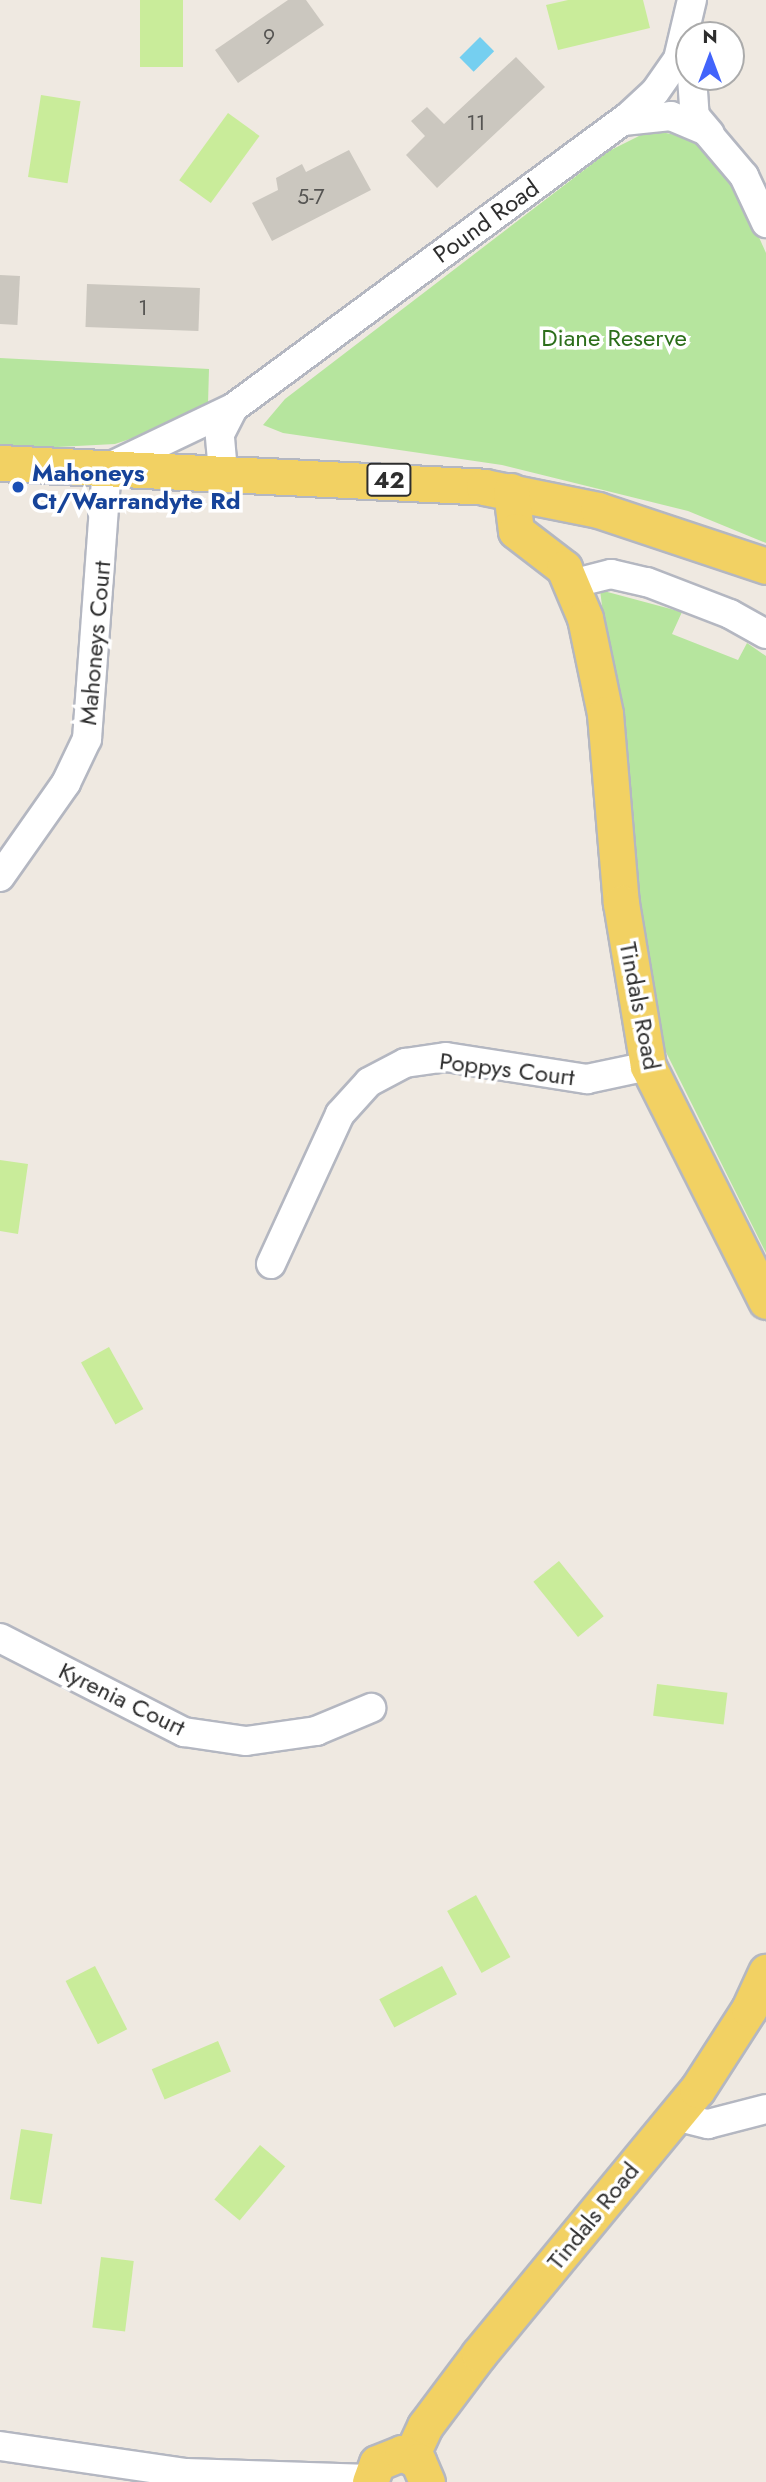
<!DOCTYPE html>
<style>
body{margin:0}
#map{position:relative;width:766px;height:2482px;overflow:hidden;background:#efe9e1;font-family:Jost,sans-serif}
div>[style]{position:absolute}
.green>*{inset:0;background:#b6e59e}
.pitch>*{inset:0;background:#c9ec9a;transform-origin:0 0}
.water>*{inset:0;background:#75cff0;transform-origin:0 0}
.building>*{inset:0;background:#cbc7bf;transform-origin:0 0}
.roads{filter:drop-shadow(2px 0 #b4b7c1) drop-shadow(-2px 0 #b4b7c1) drop-shadow(0 2px #b4b7c1) drop-shadow(0 -2px #b4b7c1)}
.minor>*{height:28px;margin:-14px;padding:0 14px;transform-origin:14px;border-radius:14px;background:#fff}
.major>*{height:35px;margin:-17.5px;padding:0 17.5px;transform-origin:17.5px;border-radius:17.5px;background:#f2d163}
.dots>*{width:19px;height:19px;translate:-50% -50%;box-sizing:border-box;border:4px solid #fff;border-radius:50%}
span{translate:-50% -50%;white-space:nowrap;text-align:center;line-height:1.15;-webkit-text-stroke:7px #fff;paint-order:stroke}
.number-label{font-size:21px;color:#555452}
.number-label span{-webkit-text-stroke-width:0}
.shield-label span{padding:2px 5px;background:#fff;border:2px solid;border-radius:5px;-webkit-text-stroke-width:0}
.shield-label{font-size:23px;color:#2e2e2e;font-weight:700}
.street-label{font-size:24px;color:#2e2e2e}
.park-label{font-size:24px;color:#2c6e1b}
.transit-label{font-size:24px;color:#164399;font-weight:700}
.left{translate:0 -50%;text-align:left}
.north{position:absolute;left:675px;top:21px;width:70px;height:70px;box-sizing:border-box;background:#fff;border:2px solid #ababab;border-radius:50%;rotate:0deg;font-size:19px;font-weight:700;line-height:28px;text-align:center;color:#2e2e2e}
.north::after{content:'';display:block;margin:auto;width:24px;height:32px;background:#4264fb;clip-path:polygon(50% 0,100% 100%,50% 72%,0 100%)}
</style>
<div id="map">
<div class="green">
<i style="clip-path:polygon(651px 130px,696px 139px,735px 184px,766px 253px,766px 543px,688px 511px,502px 465px,283px 433px,263px 425px,285px 399px,609px 151px)"></i>
<i style="clip-path:polygon(0 358px,209px 369px,208px 404px,160px 429px,115px 444px,0 450px)"></i>
<i style="clip-path:polygon(600px 590px,682px 612px,672px 634px,738px 660px,747px 643px,766px 656px,766px 1253px,656px 1032px)"></i>
</div>
<div class="pitch">
<i style="left:140px;top:0;width:43px;height:67px"></i>
<i style="clip-path:polygon(568px 0,643px 0,650px 28px,558px 50px,546px 5px)"></i>
<i style="left:41px;top:95px;width:40px;height:83px;rotate:9deg"></i>
<i style="left:228px;top:113px;width:39px;height:83px;rotate:36deg"></i>
<i style="clip-path:polygon(0 1160px,28px 1164px,18px 1234px,0 1231px)"></i>
<i style="left:109px;top:1347px;width:71px;height:32px;rotate:61deg"></i>
<i style="left:559px;top:1561px;width:71px;height:33px;rotate:51deg"></i>
<i style="left:657px;top:1684px;width:71px;height:32px;rotate:7deg"></i>
<i style="left:476px;top:1895px;width:71px;height:33px;rotate:61deg"></i>
<i style="left:95px;top:1966px;width:71px;height:33px;rotate:63deg"></i>
<i style="left:442px;top:1966px;width:32px;height:71px;rotate:62deg"></i>
<i style="left:218px;top:2041px;width:33px;height:72px;rotate:67deg"></i>
<i style="left:21px;top:2129px;width:32px;height:71px;rotate:9deg"></i>
<i style="left:260px;top:2145px;width:33px;height:71px;rotate:40deg"></i>
<i style="left:101px;top:2257px;width:33px;height:71px;rotate:7deg"></i>
</div>
<div class="water">
<i style="left:480px;top:37px;width:20px;height:29px;rotate:45deg"></i>
</div>
<div class="building">
<i style="clip-path:polygon(288px 0,306px 0,324px 25px,238px 83px,215px 50px)"></i>
<i style="clip-path:polygon(516px 57px,545px 87px,437px 188px,406px 155px,425px 136px,411px 121px,427px 107px,444px 124px)"></i>
<i style="clip-path:polygon(349px 150px,371px 190px,272px 241px,252px 203px,278px 190px,276px 178px,302px 164px,306px 172px)"></i>
<i style="left:0;top:275px;width:20px;height:49px;rotate:3deg"></i>
<i style="left:87px;top:284px;width:113px;height:43px;rotate:2deg"></i>
</div>
<div class="roads">
<div class="minor">
<i style="left:692px;top:77px;width:39px;rotate:86deg"></i>
<i style="left:695px;top:116px;width:23px;rotate:50deg"></i>
<i style="left:623px;top:121px;width:48px;rotate:-5.9deg"></i>
<i style="left:671px;top:116px;width:38px;rotate:23deg"></i>
<i style="left:706px;top:131px;width:59px;rotate:49.8deg"></i>
<i style="left:744px;top:176px;width:52px;rotate:64.9deg"></i>
<i style="left:223px;top:472px;width:38px;rotate:-95deg"></i>
<i style="left:220px;top:434px;width:29px;rotate:-63deg"></i>
<i style="left:587px;top:580px;width:25px;rotate:-14deg"></i>
<i style="left:611px;top:574px;width:37px;rotate:13deg"></i>
<i style="left:647px;top:582px;width:89px;rotate:21.1deg"></i>
<i style="left:730px;top:614px;width:41px;rotate:29.1deg"></i>
<i style="left:0;top:877px;width:115px;rotate:-54.9deg"></i>
<i style="left:66px;top:783px;width:49px;rotate:-64.5deg"></i>
<i style="left:87px;top:739px;width:272px;rotate:-85.8deg"></i>
<i style="left:107px;top:468px;width:140px;rotate:-25.5deg"></i>
<i style="left:233px;top:408px;width:492px;rotate:-36.4deg"></i>
<i style="left:629px;top:116px;width:35px;rotate:-43deg"></i>
<i style="left:655px;top:92px;width:40px;rotate:-55.1deg"></i>
<i style="left:678px;top:59px;width:61px;rotate:-76.7deg"></i>
<i style="left:271px;top:1264px;width:165px;rotate:-65.3deg"></i>
<i style="left:340px;top:1114px;width:43px;rotate:-47.8deg"></i>
<i style="left:369px;top:1082px;width:41px;rotate:-27.8deg"></i>
<i style="left:405px;top:1063px;width:41px;rotate:-8.3deg"></i>
<i style="left:446px;top:1057px;width:143px;rotate:8.9deg"></i>
<i style="left:587px;top:1079px;width:62px;rotate:-12deg"></i>
<i style="left:0;top:1638px;width:207px;rotate:27.1deg"></i>
<i style="left:184px;top:1732px;width:63px;rotate:8.3deg"></i>
<i style="left:246px;top:1741px;width:71px;rotate:-8.1deg"></i>
<i style="left:316px;top:1731px;width:60px;rotate:-22.7deg"></i>
<i style="left:675px;top:2116px;width:34px;rotate:14deg"></i>
<i style="left:708px;top:2124px;width:60px;rotate:-14.5deg"></i>
<i style="left:0;top:2446px;width:188px;rotate:8.3deg"></i>
<i style="left:186px;top:2473px;width:184px;rotate:1.9deg"></i>
</div>
<div class="major">
<i style="left:0;top:463px;width:485px;rotate:2.8deg"></i>
<i style="left:484px;top:487px;width:116px;rotate:11.4deg"></i>
<i style="left:598px;top:510px;width:177px;rotate:18.4deg"></i>
<i style="left:511px;top:491px;width:40px;rotate:82.9deg"></i>
<i style="left:516px;top:531px;width:61px;rotate:37.6deg"></i>
<i style="left:564px;top:568px;width:54px;rotate:67.2deg"></i>
<i style="left:585px;top:618px;width:98px;rotate:78.2deg"></i>
<i style="left:605px;top:714px;width:190px;rotate:85.2deg"></i>
<i style="left:621px;top:903px;width:165px;rotate:80.6deg"></i>
<i style="left:648px;top:1066px;width:263px;rotate:63.3deg"></i>
<i style="left:411px;top:2456px;width:33px;rotate:-65deg"></i>
<i style="left:425px;top:2426px;width:90px;rotate:-53.1deg"></i>
<i style="left:479px;top:2354px;width:342px;rotate:-50.5deg"></i>
<i style="left:697px;top:2090px;width:96px;rotate:-57.3deg"></i>
<i style="left:749px;top:2009px;width:41px;rotate:-65.3deg"></i>
<i style="left:370px;top:2482px;width:20px;rotate:-70deg"></i>
<i style="left:377px;top:2463px;width:27px;rotate:-22deg"></i>
<i style="left:402px;top:2453px;width:18px;rotate:27deg"></i>
<i style="left:418px;top:2461px;width:23px;rotate:67deg"></i>
</div>
</div>
<div class="dots">
<i style="left:18px;top:487px;background:#1a4fb4"></i>
</div>
<div class="number-label">
<span style="left:269px;top:37px">9</span>
<span style="left:476px;top:123px">11</span>
<span style="left:311px;top:197px">5-7</span>
<span style="left:143px;top:308px">1</span>
</div>
<div class="shield-label">
<span style="left:389px;top:480px">42</span>
</div>
<div class="street-label">
<span style="left:486px;top:221px;rotate:-36deg">Pound Road</span>
<span style="left:95px;top:643px;rotate:-85deg">Mahoneys Court</span>
<span style="left:640px;top:1006px;rotate:79deg">Tindals Road</span>
<span style="left:507px;top:1069px;rotate:7deg">Poppys Court</span>
<span style="left:122px;top:1699px;rotate:26deg">Kyrenia Court</span>
<span style="left:593px;top:2216px;rotate:-51deg">Tindals Road</span>
</div>
<div class="park-label">
<span style="left:614px;top:338px">Diane Reserve</span>
</div>
<div class="transit-label">
<span class="left" style="left:32px;top:487px">Mahoneys<br>Ct/Warrandyte Rd</span>
</div>
<div class="north">N</div>
</div>
